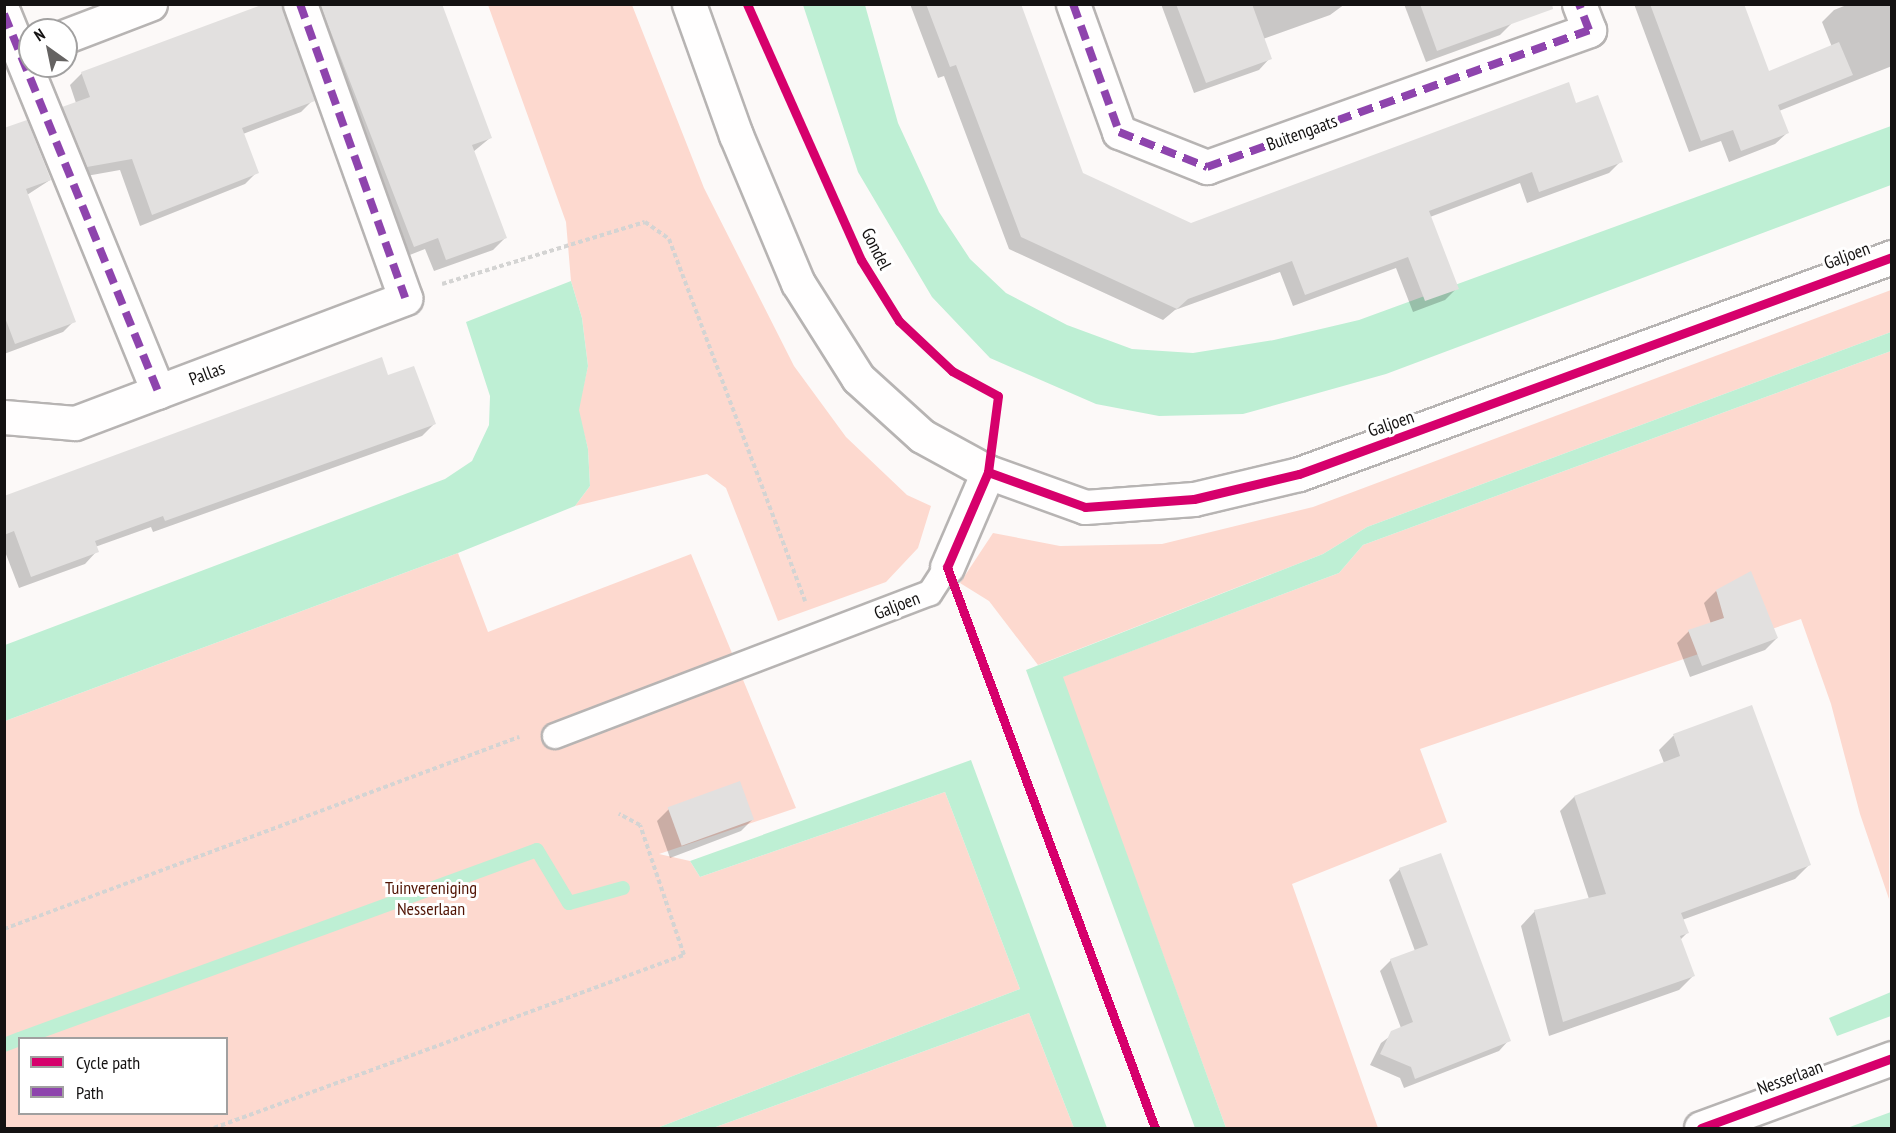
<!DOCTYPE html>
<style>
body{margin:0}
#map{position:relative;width:1896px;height:1133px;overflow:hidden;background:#fcf9f8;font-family:"PT Sans Narrow",sans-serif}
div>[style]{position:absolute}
.green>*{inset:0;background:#fdd9cf}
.water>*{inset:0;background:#beefd4}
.shadow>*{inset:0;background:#0003}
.stream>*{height:14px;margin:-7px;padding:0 7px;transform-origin:7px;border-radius:7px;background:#beefd4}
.building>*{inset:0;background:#e2e0df;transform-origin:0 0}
.path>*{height:4px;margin-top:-2px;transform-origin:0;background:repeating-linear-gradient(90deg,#d4d4d3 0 4.5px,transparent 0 7.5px)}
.roads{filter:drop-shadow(2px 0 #b7b4b3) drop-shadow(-2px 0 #b7b4b3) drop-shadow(0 2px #b7b4b3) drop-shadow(0 -2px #b7b4b3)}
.service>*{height:24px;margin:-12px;padding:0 12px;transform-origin:12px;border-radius:12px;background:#fffefe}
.pedestrian>*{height:33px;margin:-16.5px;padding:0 16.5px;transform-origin:16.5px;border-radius:16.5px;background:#fffefe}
.minor>*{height:33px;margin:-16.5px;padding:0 16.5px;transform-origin:16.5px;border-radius:16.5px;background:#fffefe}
.quiet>*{height:8px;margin-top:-4px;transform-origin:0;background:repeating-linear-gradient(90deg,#8e44ad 0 15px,transparent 0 23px)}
.cycleway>*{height:9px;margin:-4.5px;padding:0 4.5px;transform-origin:4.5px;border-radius:4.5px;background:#d6006c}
span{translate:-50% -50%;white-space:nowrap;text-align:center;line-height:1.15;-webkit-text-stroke:6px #fff;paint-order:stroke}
.street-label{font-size:18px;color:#141212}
.park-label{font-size:18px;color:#511404}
.frame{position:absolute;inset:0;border:6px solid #141212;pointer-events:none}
.legend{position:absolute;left:18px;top:1037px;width:210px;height:78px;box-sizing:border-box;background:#fff;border:2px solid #a1a0a0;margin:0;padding:8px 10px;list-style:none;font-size:18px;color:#141212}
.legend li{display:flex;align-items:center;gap:12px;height:30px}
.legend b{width:30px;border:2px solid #a1a0a0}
.north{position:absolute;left:18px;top:18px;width:60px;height:60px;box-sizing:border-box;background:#fff;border:2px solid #a1a0a0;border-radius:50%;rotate:327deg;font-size:16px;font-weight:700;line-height:24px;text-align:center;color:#141212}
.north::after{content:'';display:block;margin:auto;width:21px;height:27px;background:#656362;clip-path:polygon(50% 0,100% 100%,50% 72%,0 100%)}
</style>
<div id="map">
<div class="green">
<i style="clip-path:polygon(488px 5px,632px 5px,704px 188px,794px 366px,846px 437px,907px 495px,931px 506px,918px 548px,886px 582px,778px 621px,726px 488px,707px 474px,575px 506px,590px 486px,588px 449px,578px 410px,588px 366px,582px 318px,571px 281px,566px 222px)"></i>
<i style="clip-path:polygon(1891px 290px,1891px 332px,1367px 527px,1323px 554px,1038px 665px,989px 601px,960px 583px,993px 533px,1060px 546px,1162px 544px,1313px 507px)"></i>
<i style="clip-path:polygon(1891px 351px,1889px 899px,1860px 814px,1831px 704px,1801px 619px,1420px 749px,1447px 822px,1292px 884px,1378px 1128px,1226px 1128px,1062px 677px,1339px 573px,1363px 545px)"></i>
<i style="clip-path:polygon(evenodd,458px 553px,488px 632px,691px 554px,796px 808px,659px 854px,690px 861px,700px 877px,945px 792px,1020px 989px,657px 1128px,5px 1128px,5px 721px,458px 553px,20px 1038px,226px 1038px,226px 1114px,20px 1114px,20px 1038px)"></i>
<i style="clip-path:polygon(1029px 1013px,1074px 1128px,713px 1128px)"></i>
</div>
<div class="water">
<i style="clip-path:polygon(803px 5px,865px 5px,898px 123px,939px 212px,970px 259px,1006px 293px,1067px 325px,1132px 349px,1193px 353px,1274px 340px,1359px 320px,1891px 126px,1891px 185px,1386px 374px,1243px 414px,1159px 416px,1096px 404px,990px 358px,932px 297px,858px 172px)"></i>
<i style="clip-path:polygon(571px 281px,582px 318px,588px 366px,579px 410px,588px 449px,590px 486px,575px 506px,458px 553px,5px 721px,5px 645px,445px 479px,472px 461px,489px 425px,490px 396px,466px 322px)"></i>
<i style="clip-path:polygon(1891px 332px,1891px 351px,1363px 545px,1339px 573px,1063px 677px,1226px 1128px,1195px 1128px,1026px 670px,1323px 554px,1367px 527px)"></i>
<i style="clip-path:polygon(971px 760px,1107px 1128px,1074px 1128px,1029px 1013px,713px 1128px,657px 1128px,1020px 989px,945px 792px,700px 877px,690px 861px)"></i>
<i style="clip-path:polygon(1891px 992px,1891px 1016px,1837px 1036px,1829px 1018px)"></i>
<i style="clip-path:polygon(1891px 1112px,1891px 1128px,1847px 1128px)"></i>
</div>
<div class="shadow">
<i style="clip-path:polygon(301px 4px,441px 4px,490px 138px,473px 152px,505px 238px,493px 250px,434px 271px,425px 249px,402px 258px)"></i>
<i style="clip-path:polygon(910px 4px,1019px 4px,1081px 174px,1191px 225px,1576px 105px,1621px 161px,1609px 173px,1527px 203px,1520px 183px,1430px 217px,1457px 288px,1445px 300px,1413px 312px,1396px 268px,1293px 306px,1280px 272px,1175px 310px,1163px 320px,1009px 249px,944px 76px,938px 78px)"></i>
<i style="clip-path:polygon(1161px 4px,1345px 4px,1330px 15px,1263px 39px,1270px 58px,1259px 70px,1194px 93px)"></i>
<i style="clip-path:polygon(1404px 4px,1505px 4px,1512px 23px,1500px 35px,1426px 62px)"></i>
<i style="clip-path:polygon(1634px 4px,1743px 4px,1768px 73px,1832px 47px,1822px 22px,1834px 10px,1849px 4px,1892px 4px,1892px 66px,1779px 111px,1787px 133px,1775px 144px,1729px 162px,1721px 141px,1689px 152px)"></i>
<i style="clip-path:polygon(82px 73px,313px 100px,301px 112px,243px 134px,257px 172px,245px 184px,140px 226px,120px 170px,75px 178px,51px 120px,63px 108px,76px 103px,70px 85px)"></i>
<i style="clip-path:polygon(4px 129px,50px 180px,27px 195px,74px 321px,63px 332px,4px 354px)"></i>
<i style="clip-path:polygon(387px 377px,434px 424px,422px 436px,153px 532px,151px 527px,95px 547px,97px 551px,85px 564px,19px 588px,4px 549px,4px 498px)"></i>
<i style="clip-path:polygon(1716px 591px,1777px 638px,1765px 650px,1690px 677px,1677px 643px,1689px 631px,1711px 624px,1704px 603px)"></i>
<i style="clip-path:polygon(1752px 707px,1809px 865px,1795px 879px,1682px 920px,1687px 933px,1680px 940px,1693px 976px,1679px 990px,1549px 1036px,1521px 926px,1535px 911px,1589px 899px,1560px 811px,1574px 797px,1664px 763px,1659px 750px,1673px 736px)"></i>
<i style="clip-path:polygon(669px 809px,753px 819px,741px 831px,670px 858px,657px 821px)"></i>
<i style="clip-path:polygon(1400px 869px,1509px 1040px,1499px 1051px,1404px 1088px,1400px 1078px,1370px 1065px,1381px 1043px,1401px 1028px,1380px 971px,1391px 960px,1415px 951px,1389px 880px)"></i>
</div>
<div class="stream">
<i style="left:22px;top:1038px;width:548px;rotate:-20.05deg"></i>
<i style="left:537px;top:850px;width:62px;rotate:58.9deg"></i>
<i style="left:569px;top:903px;width:56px;rotate:-15.5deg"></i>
<i style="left:4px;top:1045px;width:17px;rotate:-21deg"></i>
</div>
<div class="building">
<i style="clip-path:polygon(264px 4px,282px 4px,315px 101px,242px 128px,259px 173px,152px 215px,132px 159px,87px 167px,62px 107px,90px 97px,81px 72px)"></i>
<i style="clip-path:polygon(320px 4px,442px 4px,492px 138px,472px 145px,507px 238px,446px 260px,438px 238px,414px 247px)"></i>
<i style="clip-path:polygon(926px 4px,1021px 4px,1083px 173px,1191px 223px,1569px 82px,1576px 103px,1598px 95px,1623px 162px,1539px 192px,1532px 172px,1429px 211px,1459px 289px,1425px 301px,1408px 257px,1305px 295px,1292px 261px,1188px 299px,1177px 309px,1021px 237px,956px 65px,950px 67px)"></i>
<i style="clip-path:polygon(1176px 4px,1252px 4px,1272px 59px,1206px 83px)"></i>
<i style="clip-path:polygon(1420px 4px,1552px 4px,1553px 9px,1437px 51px)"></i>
<i style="clip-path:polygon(1650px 4px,1744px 4px,1769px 71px,1839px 42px,1853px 75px,1778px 105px,1789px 133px,1741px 151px,1733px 130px,1701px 141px)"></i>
<i style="clip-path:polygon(27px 120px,51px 180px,26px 189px,76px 322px,15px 344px,4px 315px,4px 128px)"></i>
<i style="clip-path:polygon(382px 357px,388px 375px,414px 366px,436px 424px,165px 521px,163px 516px,95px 541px,99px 552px,31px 577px,14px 531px,4px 535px,4px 496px)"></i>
<i style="clip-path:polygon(1751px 571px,1778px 638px,1702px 666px,1688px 630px,1724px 618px,1716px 590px)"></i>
<i style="clip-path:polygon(1752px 705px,1811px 865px,1681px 913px,1689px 933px,1680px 936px,1695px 976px,1563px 1022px,1534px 910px,1606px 894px,1574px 796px,1680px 756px,1673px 734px)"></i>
<i style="left:740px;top:781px;width:41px;height:77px;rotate:70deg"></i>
<i style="clip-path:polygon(1441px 853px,1511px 1041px,1415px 1079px,1411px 1067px,1380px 1054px,1391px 1031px,1413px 1022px,1390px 959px,1428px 945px,1399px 868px)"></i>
</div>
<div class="path">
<i style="left:442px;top:284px;width:212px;rotate:-17deg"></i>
<i style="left:645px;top:222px;width:29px;rotate:35deg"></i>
<i style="left:669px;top:239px;width:387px;rotate:69.4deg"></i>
<i style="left:4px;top:929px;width:550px;rotate:-20.45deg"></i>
<i style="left:214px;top:1128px;width:501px;rotate:-20.21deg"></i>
<i style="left:684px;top:955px;width:137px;rotate:-108.7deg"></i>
<i style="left:640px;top:825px;width:24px;rotate:-152deg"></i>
</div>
<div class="roads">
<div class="service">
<i style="left:555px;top:736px;width:401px;rotate:-20.9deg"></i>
<i style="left:930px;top:593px;width:31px;rotate:-57deg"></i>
</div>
<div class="pedestrian">
<i style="left:300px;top:4px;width:312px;rotate:70.3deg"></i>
<i style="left:4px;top:14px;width:408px;rotate:67.8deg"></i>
</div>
<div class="minor">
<i style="left:689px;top:4px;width:139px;rotate:70.3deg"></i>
<i style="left:736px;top:135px;width:160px;rotate:67.3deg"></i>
<i style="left:798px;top:283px;width:112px;rotate:57.7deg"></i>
<i style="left:858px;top:378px;width:86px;rotate:42.2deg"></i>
<i style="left:922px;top:436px;width:75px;rotate:28.6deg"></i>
<i style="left:988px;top:472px;width:103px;rotate:19.8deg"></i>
<i style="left:1085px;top:507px;width:109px;rotate:-4.2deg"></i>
<i style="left:1194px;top:499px;width:108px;rotate:-13.4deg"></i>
<i style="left:1299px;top:474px;width:631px;rotate:-20.1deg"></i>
<i style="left:1073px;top:4px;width:136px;rotate:70.2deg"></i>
<i style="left:1119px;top:132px;width:95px;rotate:21.7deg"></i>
<i style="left:1207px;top:167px;width:406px;rotate:-19.7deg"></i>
<i style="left:1589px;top:30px;width:28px;rotate:-111deg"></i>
<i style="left:66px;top:36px;width:90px;rotate:-20.9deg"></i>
<i style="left:21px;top:53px;width:10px;rotate:-24deg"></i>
<i style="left:4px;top:417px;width:71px;rotate:4.8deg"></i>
<i style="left:75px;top:423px;width:353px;rotate:-20.7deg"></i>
<i style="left:947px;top:567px;width:103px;rotate:-66.7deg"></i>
<i style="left:1701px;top:1128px;width:203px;rotate:-20.1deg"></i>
</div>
</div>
<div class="quiet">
<i style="left:300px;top:4px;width:312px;rotate:70.3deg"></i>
<i style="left:1073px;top:4px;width:136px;rotate:70.2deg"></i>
<i style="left:1119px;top:132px;width:95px;rotate:21.7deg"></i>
<i style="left:1207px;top:167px;width:406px;rotate:-19.7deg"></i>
<i style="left:1589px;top:30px;width:28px;rotate:-111deg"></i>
<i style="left:4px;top:14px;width:408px;rotate:67.8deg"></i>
</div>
<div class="cycleway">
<i style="left:747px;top:4px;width:280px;rotate:66deg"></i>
<i style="left:861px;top:260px;width:72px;rotate:58.1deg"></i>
<i style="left:899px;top:321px;width:73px;rotate:43.3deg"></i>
<i style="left:952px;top:371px;width:52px;rotate:28.5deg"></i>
<i style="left:998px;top:396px;width:77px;rotate:97.5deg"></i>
<i style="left:988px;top:472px;width:103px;rotate:113.3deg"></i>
<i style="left:947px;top:567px;width:598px;rotate:69.66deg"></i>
<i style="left:988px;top:472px;width:103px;rotate:19.8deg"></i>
<i style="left:1085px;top:507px;width:109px;rotate:-4.2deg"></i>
<i style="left:1194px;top:499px;width:108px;rotate:-13.4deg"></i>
<i style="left:1299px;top:474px;width:631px;rotate:-20.1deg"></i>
<i style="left:1701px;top:1128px;width:203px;rotate:-20.1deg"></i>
</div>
<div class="street-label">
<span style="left:1302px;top:133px;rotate:-20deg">Buitengaats</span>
<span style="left:876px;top:249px;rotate:63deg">Gondel</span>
<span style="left:1847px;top:256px;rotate:-20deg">Galjoen</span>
<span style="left:207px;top:374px;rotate:-21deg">Pallas</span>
<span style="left:1391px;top:424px;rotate:-19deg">Galjoen</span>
<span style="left:897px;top:606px;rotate:-21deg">Galjoen</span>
<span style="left:1790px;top:1078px;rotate:-20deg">Nesserlaan</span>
</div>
<div class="park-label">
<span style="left:431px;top:899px">Tuinvereniging<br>Nesserlaan</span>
</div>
<div class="frame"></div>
<ul class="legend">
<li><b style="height:8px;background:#d6006c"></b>Cycle path</li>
<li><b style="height:8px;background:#8e44ad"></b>Path</li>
</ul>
<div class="north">N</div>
</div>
